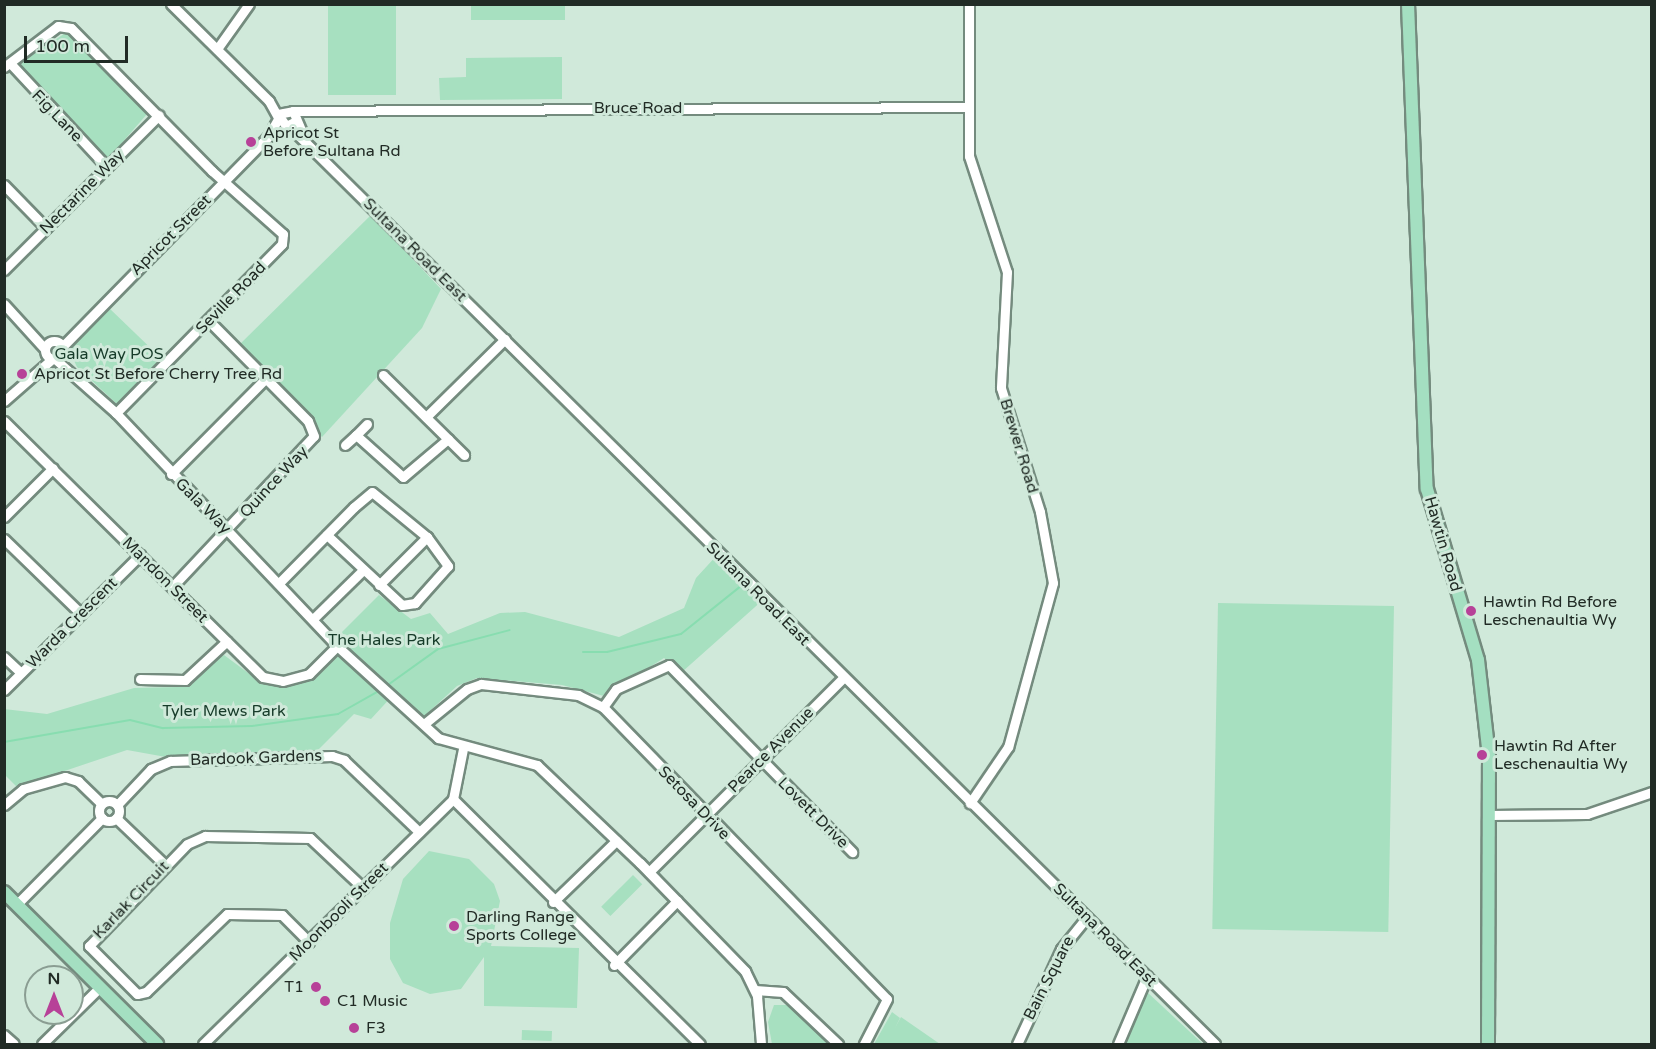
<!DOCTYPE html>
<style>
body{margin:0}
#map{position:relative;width:1656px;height:1049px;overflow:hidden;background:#d0e9da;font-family:"Varela Round",sans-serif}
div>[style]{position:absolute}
.green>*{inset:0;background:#a7e0c0;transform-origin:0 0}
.stream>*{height:2px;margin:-1px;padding:0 1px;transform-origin:1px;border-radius:1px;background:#88ddb0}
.roads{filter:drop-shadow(2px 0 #748b7e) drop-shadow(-2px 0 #748b7e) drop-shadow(0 2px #748b7e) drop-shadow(0 -2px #748b7e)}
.minor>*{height:9px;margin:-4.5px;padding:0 4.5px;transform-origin:4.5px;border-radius:4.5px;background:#fff}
.minor>.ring{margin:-4.5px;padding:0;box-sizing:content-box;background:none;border:9px solid #fff;border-radius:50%}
.major>*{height:12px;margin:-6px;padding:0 6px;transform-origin:6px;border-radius:6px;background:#a4dfc1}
.dots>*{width:16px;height:16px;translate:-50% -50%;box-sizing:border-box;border:3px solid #d0e9da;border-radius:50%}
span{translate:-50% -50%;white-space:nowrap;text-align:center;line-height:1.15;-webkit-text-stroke:6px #d0e9da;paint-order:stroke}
.street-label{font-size:16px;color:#212b25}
.poi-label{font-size:16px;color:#212b25}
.left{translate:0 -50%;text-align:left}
.right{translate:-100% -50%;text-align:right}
.park-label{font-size:16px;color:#163b29}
.frame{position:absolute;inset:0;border:6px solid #212b25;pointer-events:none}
.north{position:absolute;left:24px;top:965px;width:60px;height:60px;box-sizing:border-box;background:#d0e9da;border:2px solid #8a9d92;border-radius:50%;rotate:0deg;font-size:16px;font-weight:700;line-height:24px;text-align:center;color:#212b25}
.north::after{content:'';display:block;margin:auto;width:21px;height:27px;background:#b74198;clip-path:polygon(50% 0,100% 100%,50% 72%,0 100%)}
.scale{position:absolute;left:24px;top:36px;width:104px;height:27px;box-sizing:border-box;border:3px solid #212b25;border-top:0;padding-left:8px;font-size:18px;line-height:21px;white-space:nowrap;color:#212b25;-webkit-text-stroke:4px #d0e9da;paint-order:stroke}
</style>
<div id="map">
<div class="green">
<i style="left:328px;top:5px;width:68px;height:90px"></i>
<i style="left:471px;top:5px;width:94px;height:15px"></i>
<i style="clip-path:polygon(67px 32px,147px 114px,107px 160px,18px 64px)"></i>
<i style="clip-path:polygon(562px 57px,562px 99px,440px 100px,439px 78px,466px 77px,466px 58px)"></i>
<i style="clip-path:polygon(371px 215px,441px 289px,422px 328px,322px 437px,236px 348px)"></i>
<i style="clip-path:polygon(108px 307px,162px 359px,118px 405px,77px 367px,68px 348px)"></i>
<i style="clip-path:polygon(718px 554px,764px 599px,682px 672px,664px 658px,604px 696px,562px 685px,477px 678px,457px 686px,420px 720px,394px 694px,371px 719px,354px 714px,317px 751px,166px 757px,127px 750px,17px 787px,5px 775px,4px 709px,47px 714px,134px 688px,177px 687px,224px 655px,263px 684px,295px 679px,325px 660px,335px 639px,379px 595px,411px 619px,430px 613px,448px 634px,500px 613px,525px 612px,619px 637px,684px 608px,696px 578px)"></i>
<i style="left:1218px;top:603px;width:176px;height:326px;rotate:1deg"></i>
<i style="clip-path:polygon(429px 851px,469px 859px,494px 884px,500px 901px,491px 946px,579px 948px,577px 1008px,484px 1006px,484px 957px,461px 989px,430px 994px,403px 983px,390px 959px,390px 923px,403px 879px)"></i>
<i style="left:633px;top:875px;width:13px;height:45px;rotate:45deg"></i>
<i style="clip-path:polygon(1147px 992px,1203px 1044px,1126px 1044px)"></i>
<i style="clip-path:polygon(774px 1005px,790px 1005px,831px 1044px,772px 1044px,768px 1022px)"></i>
<i style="clip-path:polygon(892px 1012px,900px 1018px,895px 1028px,901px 1017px,940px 1044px,874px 1044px)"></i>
<i style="left:522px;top:1030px;width:30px;height:10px;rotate:2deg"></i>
</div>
<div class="stream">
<i style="left:583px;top:652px;width:24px"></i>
<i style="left:607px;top:652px;width:76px;rotate:-13.7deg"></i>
<i style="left:681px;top:634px;width:83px;rotate:-38.7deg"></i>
<i style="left:385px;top:687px;width:65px;rotate:-35.6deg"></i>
<i style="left:438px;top:649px;width:74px;rotate:-14.8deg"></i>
<i style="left:4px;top:742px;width:128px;rotate:-9.9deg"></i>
<i style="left:130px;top:720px;width:34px;rotate:14deg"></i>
<i style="left:163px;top:728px;width:89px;rotate:-1.3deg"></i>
<i style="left:252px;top:726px;width:87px;rotate:-7.9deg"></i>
<i style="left:338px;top:714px;width:45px;rotate:-29.4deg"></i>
</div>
<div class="roads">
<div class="minor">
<i style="left:171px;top:4px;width:138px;rotate:44.7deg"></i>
<i style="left:269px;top:101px;width:18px;rotate:61deg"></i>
<i style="left:969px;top:4px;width:152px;rotate:90deg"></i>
<i style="left:969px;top:156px;width:122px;rotate:71.9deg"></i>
<i style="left:1007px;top:272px;width:116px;rotate:93deg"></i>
<i style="left:1001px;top:388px;width:130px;rotate:72.5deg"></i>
<i style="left:1040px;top:512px;width:72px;rotate:79.6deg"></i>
<i style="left:1053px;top:583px;width:170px;rotate:105.3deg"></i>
<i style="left:1008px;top:747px;width:68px;rotate:124.2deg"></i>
<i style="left:217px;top:49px;width:55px;rotate:-54.6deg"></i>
<i style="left:10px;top:63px;width:142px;rotate:47deg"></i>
<i style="left:4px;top:67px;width:68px;rotate:-37.2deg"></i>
<i style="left:58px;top:26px;width:13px;rotate:9deg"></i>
<i style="left:71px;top:28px;width:201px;rotate:45.4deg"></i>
<i style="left:212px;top:171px;width:95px;rotate:41.6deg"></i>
<i style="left:283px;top:234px;width:10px;rotate:96deg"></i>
<i style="left:282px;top:244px;width:237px;rotate:134.5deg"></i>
<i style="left:293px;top:111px;width:675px;rotate:-0.34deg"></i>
<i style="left:296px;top:121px;width:11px;rotate:153deg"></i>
<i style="left:286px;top:126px;width:14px;rotate:-124deg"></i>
<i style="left:278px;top:114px;width:15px;rotate:-11deg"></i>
<i style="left:293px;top:111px;width:25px;rotate:67deg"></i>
<i style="left:289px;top:126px;width:1304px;rotate:44.75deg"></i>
<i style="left:4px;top:185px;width:60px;rotate:45.7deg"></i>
<i style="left:4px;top:270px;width:219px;rotate:-45deg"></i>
<i style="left:4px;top:304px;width:61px;rotate:47.7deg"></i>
<i class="ring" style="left:45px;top:341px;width:9px;height:9px"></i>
<i style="left:62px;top:347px;width:293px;rotate:-45.6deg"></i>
<i style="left:267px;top:138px;width:22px;rotate:-60deg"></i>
<i style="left:55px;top:359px;width:81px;rotate:41.5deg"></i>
<i style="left:116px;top:413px;width:321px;rotate:46.5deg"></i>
<i style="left:337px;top:646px;width:137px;rotate:42.3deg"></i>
<i style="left:438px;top:738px;width:103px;rotate:15.3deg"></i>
<i style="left:537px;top:765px;width:142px;rotate:43.6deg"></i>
<i style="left:640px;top:863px;width:151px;rotate:45.8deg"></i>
<i style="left:745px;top:971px;width:28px;rotate:64deg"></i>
<i style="left:757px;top:996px;width:48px;rotate:85.2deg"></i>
<i style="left:383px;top:375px;width:114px;rotate:44.6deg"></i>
<i style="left:4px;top:401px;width:64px;rotate:-41.2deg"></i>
<i style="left:426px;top:417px;width:111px;rotate:-44.6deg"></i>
<i style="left:4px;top:421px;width:364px;rotate:44.7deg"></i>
<i style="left:263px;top:677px;width:20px;rotate:11deg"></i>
<i style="left:283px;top:681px;width:27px;rotate:-15deg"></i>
<i style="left:309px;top:674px;width:40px;rotate:-45deg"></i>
<i style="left:367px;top:424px;width:16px;rotate:135deg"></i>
<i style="left:356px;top:435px;width:63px;rotate:41.8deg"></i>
<i style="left:403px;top:477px;width:59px;rotate:-40.2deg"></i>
<i style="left:345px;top:445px;width:15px;rotate:-42deg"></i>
<i style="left:171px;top:474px;width:135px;rotate:-45.3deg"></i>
<i style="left:4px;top:517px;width:69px;rotate:-45deg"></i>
<i style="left:4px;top:539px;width:107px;rotate:44.2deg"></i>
<i style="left:280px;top:582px;width:105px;rotate:-45.4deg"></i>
<i style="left:354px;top:507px;width:23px;rotate:-40deg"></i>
<i style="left:372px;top:492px;width:71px;rotate:39.3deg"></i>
<i style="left:427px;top:537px;width:36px;rotate:54deg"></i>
<i style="left:448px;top:566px;width:50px;rotate:131.7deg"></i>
<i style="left:415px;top:603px;width:13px;rotate:171deg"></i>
<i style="left:402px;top:605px;width:103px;rotate:-137deg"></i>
<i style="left:379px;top:585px;width:68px;rotate:-45deg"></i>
<i style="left:172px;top:587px;width:207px;rotate:-46.8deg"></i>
<i style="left:314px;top:436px;width:16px;rotate:-112deg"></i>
<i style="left:308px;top:421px;width:141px;rotate:-134.7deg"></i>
<i style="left:315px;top:617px;width:67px;rotate:-44.4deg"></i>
<i style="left:4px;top:657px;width:23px;rotate:43deg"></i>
<i style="left:140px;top:679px;width:45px;rotate:1.3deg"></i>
<i style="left:185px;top:680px;width:57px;rotate:-42.9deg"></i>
<i style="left:4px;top:690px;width:192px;rotate:-44.8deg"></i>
<i style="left:603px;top:707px;width:22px;rotate:-54deg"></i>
<i style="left:616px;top:689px;width:58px;rotate:-24.4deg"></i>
<i style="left:669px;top:665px;width:262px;rotate:45.6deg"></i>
<i style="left:424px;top:724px;width:55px;rotate:-39.1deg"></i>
<i style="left:467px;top:689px;width:15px;rotate:-20deg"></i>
<i style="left:481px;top:684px;width:98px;rotate:6.5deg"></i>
<i style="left:578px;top:695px;width:28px;rotate:26deg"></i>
<i style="left:603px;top:707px;width:407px;rotate:45.8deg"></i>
<i style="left:887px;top:999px;width:51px;rotate:117.1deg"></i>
<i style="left:453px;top:799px;width:51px;rotate:-78.7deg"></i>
<i class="ring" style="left:99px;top:801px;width:11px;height:11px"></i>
<i style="left:4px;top:805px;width:25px;rotate:-40deg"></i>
<i style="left:23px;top:789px;width:44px;rotate:-15.9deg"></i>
<i style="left:65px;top:777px;width:14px;rotate:17deg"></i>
<i style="left:78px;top:781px;width:33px;rotate:44deg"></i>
<i style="left:117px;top:805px;width:50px;rotate:-46.6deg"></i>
<i style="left:151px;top:769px;width:21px;rotate:-23deg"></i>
<i style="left:170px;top:761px;width:162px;rotate:-1.8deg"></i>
<i style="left:332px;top:756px;width:13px;rotate:18deg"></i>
<i style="left:344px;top:760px;width:104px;rotate:43.8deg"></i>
<i style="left:1490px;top:815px;width:97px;rotate:-0.6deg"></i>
<i style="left:1587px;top:814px;width:69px;rotate:-18.7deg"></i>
<i style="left:116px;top:818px;width:68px;rotate:43.8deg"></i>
<i style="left:649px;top:872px;width:274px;rotate:-45deg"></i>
<i style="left:553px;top:902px;width:88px;rotate:-44.1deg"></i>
<i style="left:17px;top:904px;width:121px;rotate:-45.3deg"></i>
<i style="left:309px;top:942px;width:38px;rotate:-135deg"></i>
<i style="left:282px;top:915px;width:55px;rotate:-179deg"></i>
<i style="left:227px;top:914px;width:112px;rotate:136.1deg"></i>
<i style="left:146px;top:992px;width:9px;rotate:167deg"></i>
<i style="left:137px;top:994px;width:68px;rotate:-135deg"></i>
<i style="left:89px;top:946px;width:141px;rotate:-46.1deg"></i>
<i style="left:187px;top:844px;width:20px;rotate:-24deg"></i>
<i style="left:205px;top:836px;width:105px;rotate:1.1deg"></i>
<i style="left:310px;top:838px;width:73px;rotate:43.3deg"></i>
<i style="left:614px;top:965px;width:90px;rotate:-45.5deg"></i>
<i style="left:755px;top:990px;width:28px;rotate:4deg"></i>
<i style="left:783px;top:992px;width:76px;rotate:43.4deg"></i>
<i style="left:4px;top:1035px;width:13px;rotate:42deg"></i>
<i style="left:42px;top:1044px;width:81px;rotate:-44.5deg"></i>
<i style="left:203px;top:1044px;width:350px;rotate:-44.4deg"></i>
<i style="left:453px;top:799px;width:348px;rotate:44.8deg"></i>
<i style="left:1017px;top:1044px;width:105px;rotate:-65.1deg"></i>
<i style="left:1061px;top:949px;width:41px;rotate:-50.9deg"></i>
<i style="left:1118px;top:1044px;width:74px;rotate:-66.9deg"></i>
</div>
<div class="major">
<i style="left:1408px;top:4px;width:485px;rotate:87.8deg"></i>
<i style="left:1427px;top:489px;width:178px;rotate:73.4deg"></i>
<i style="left:1478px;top:660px;width:97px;rotate:83.5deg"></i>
<i style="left:1489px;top:756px;width:288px;rotate:90.2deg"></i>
<i style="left:4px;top:892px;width:216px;rotate:44.8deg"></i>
</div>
</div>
<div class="dots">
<i style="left:251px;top:142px;background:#b74198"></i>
<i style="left:22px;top:374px;background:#b74198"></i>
<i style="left:1471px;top:611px;background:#b74198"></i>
<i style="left:1482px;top:755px;background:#b74198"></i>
<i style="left:454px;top:926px;background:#b74198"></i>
<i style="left:316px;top:987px;background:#b74198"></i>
<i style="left:325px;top:1001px;background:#b74198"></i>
<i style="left:354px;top:1028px;background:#b74198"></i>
</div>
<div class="street-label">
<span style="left:638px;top:108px">Bruce Road</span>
<span style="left:57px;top:116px;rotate:46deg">Fig Lane</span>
<span style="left:82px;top:192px;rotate:-45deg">Nectarine Way</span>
<span style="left:171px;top:235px;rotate:-45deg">Apricot Street</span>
<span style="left:415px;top:250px;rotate:45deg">Sultana Road East</span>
<span style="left:231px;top:298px;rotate:-46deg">Seville Road</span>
<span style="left:1019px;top:446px;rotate:73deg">Brewer Road</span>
<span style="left:274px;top:482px;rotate:-47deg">Quince Way</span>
<span style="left:203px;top:506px;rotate:45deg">Gala Way</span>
<span style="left:1443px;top:544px;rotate:74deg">Hawtin Road</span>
<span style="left:165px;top:580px;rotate:45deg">Mandon Street</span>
<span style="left:758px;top:594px;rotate:45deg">Sultana Road East</span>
<span style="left:72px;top:623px;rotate:-45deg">Warda Crescent</span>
<span style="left:771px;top:750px;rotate:-45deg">Pearce Avenue</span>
<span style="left:256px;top:758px;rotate:-2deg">Bardook Gardens</span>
<span style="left:694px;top:803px;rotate:46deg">Setosa Drive</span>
<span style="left:813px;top:813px;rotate:45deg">Lovett Drive</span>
<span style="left:131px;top:900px;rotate:-46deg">Karlak Circuit</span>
<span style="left:339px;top:912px;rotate:-45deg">Moonbooli Street</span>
<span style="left:1105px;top:935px;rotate:45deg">Sultana Road East</span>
<span style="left:1049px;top:978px;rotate:-63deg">Bain Square</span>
</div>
<div class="poi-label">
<span class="left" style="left:263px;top:142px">Apricot St<br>Before Sultana Rd</span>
<span class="left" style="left:34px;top:374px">Apricot St Before Cherry Tree Rd</span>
<span class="left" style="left:1483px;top:611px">Hawtin Rd Before<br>Leschenaultia Wy</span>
<span class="left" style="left:1494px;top:755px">Hawtin Rd After<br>Leschenaultia Wy</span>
<span class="left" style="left:466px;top:926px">Darling Range<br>Sports College</span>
<span class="right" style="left:304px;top:987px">T1</span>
<span class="left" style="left:337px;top:1001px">C1 Music</span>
<span class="left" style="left:366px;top:1028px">F3</span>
</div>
<div class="park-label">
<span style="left:109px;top:354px">Gala Way POS</span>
<span style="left:384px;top:640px">The Hales Park</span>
<span style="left:224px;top:711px">Tyler Mews Park</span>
</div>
<div class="frame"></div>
<div class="north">N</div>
<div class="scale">100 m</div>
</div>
